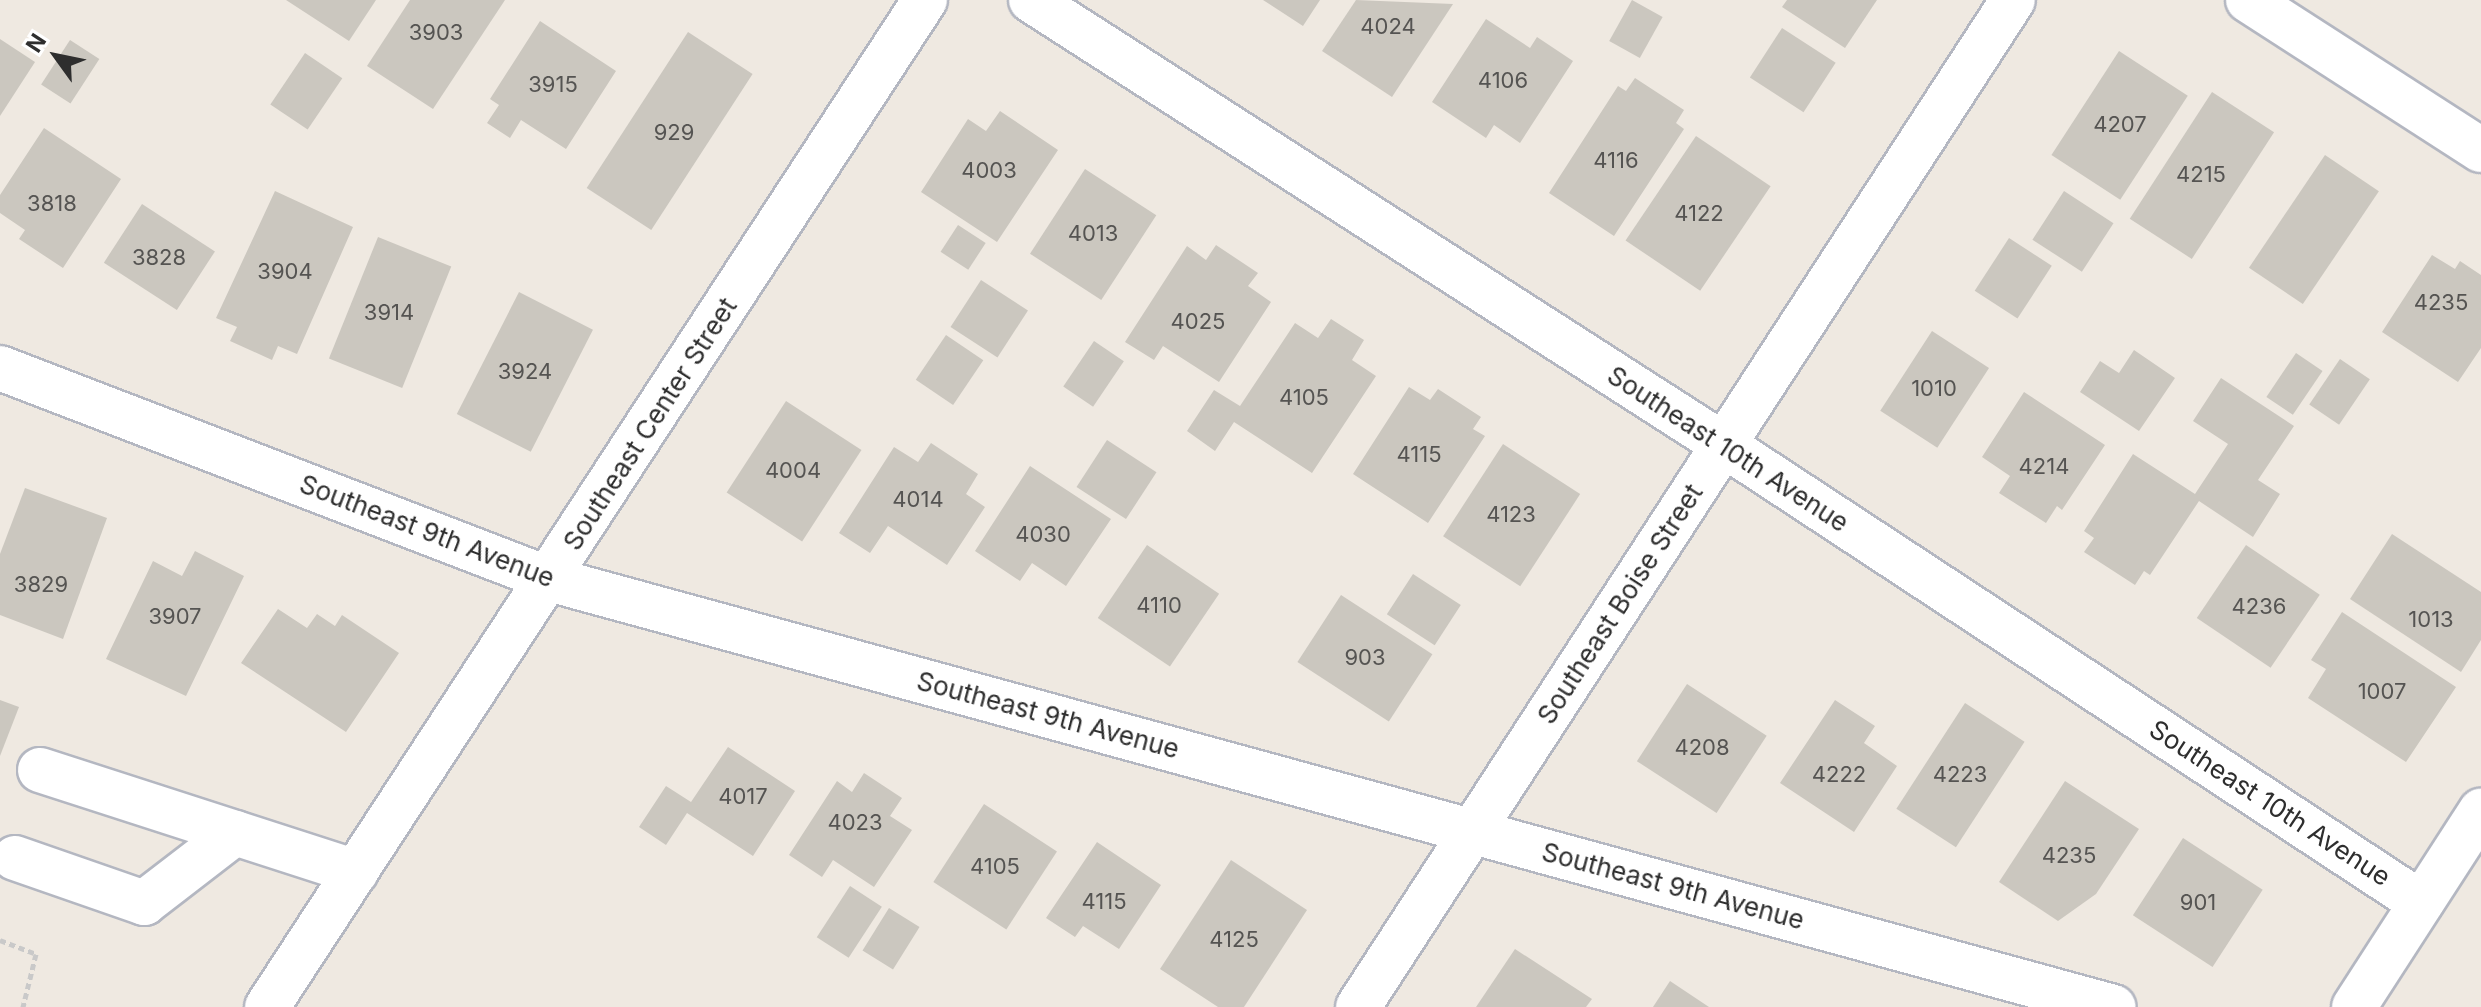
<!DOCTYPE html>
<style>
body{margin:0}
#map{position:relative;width:2481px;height:1007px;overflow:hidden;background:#efe9e1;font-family:Inter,sans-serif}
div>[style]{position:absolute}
.building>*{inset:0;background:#cbc7bf;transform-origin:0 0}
.path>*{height:5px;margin-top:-2.5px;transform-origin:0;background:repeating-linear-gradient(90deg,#c9c9c9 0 6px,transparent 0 10px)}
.roads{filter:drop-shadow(2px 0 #b4b7c1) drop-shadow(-2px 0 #b4b7c1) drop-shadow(0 2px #b4b7c1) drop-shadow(0 -2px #b4b7c1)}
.minor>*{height:44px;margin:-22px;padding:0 22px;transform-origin:22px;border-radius:22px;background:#fff}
span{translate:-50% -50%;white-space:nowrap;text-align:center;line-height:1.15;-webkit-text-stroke:6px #fff;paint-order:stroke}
.number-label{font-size:22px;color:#555452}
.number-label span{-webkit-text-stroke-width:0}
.street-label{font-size:26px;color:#2e2e2e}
.north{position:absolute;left:16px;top:16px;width:80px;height:80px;-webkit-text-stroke:6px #fff;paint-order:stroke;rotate:303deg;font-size:22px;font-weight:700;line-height:32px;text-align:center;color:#2e2e2e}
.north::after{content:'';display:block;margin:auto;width:28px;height:36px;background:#2e2e2e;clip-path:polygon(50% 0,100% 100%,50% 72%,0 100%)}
</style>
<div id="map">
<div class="building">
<i style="clip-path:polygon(286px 0,376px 0,349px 41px)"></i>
<i style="clip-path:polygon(410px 0,505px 0,433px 109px,367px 66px)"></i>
<i style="clip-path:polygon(1263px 0,1320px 0,1303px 26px)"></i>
<i style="clip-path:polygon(1356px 0,1453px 4px,1392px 97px,1322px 51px)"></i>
<i style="left:1632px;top:0;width:35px;height:47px;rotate:29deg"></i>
<i style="clip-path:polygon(1787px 0,1877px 0,1845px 48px,1782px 7px)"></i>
<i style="clip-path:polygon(1486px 19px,1530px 48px,1537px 37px,1573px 61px,1520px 143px,1494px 125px,1486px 138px,1432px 102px)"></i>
<i style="clip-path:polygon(540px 21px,616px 71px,566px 149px,521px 120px,510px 138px,487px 123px,499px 105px,490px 99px)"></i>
<i style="left:1782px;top:28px;width:64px;height:59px;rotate:33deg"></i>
<i style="left:688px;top:32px;width:77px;height:186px;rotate:33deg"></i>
<i style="clip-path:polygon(0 39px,35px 62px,0 116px)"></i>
<i style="left:70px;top:40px;width:35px;height:53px;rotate:33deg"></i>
<i style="left:2119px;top:51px;width:82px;height:124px;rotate:33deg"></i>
<i style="left:305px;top:53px;width:45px;height:62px;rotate:34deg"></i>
<i style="clip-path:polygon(1635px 78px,1684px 110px,1676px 123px,1684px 129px,1614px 236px,1549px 193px,1618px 86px,1626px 91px)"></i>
<i style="left:2212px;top:92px;width:74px;height:151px;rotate:33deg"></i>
<i style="clip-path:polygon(1000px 111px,1058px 150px,997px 242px,921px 192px,968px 119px,986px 131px)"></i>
<i style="clip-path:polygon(44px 128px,121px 179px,63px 268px,19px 239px,25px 230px,0 213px,0 195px)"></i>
<i style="left:1696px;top:136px;width:90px;height:126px;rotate:34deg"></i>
<i style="left:2325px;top:155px;width:65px;height:136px;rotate:34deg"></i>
<i style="left:1085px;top:169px;width:85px;height:101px;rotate:33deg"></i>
<i style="clip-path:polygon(275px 191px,353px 227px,297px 354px,278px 346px,272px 360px,230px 341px,237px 327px,216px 318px)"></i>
<i style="left:2064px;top:191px;width:59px;height:58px;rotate:33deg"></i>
<i style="left:142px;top:204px;width:87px;height:70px;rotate:33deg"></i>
<i style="left:958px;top:225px;width:33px;height:32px;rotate:33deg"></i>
<i style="left:378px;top:237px;width:79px;height:131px;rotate:22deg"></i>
<i style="left:2009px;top:238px;width:51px;height:63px;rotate:33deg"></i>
<i style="clip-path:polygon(1216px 245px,1258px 273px,1248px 286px,1271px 302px,1219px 382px,1163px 346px,1154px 360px,1125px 342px,1187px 246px,1206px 260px)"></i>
<i style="clip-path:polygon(2432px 255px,2455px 269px,2460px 261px,2481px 275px,2481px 348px,2458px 382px,2382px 332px)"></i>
<i style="left:981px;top:280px;width:56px;height:56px;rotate:33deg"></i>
<i style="left:519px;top:292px;width:83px;height:137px;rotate:27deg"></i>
<i style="clip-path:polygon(1331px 319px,1364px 340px,1352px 360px,1376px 376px,1312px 473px,1234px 422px,1215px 451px,1187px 431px,1214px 390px,1240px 406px,1295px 323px,1318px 338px)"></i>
<i style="left:1932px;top:331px;width:68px;height:95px;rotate:33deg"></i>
<i style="left:946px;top:335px;width:45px;height:54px;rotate:34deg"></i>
<i style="left:1094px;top:341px;width:36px;height:55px;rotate:34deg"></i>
<i style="clip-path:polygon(2134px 350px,2175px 378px,2139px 431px,2080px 392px,2100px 361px,2119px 373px)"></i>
<i style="left:2296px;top:353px;width:32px;height:53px;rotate:34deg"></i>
<i style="left:2340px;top:359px;width:36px;height:55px;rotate:34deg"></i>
<i style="clip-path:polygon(2221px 378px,2294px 426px,2258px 480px,2280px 494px,2253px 537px,2199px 501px,2150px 575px,2144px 571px,2135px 585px,2084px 552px,2094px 538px,2084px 531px,2133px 454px,2195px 494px,2228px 444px,2193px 421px)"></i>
<i style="clip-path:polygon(1409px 387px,1430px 400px,1438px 389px,1481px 417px,1473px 429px,1485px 436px,1428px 523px,1353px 474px)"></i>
<i style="clip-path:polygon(2024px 392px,2105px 445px,2062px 510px,2057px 506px,2046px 523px,1999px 493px,2010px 476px,1982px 457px)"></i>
<i style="left:786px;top:401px;width:90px;height:109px;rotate:33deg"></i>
<i style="left:1107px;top:440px;width:59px;height:56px;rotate:33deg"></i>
<i style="clip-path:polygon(931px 443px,978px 474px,966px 494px,985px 507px,947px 565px,888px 526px,870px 553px,839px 533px,894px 447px,918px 462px)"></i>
<i style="left:1503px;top:444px;width:92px;height:110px;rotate:33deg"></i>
<i style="clip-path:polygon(1030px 466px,1111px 519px,1066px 586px,1032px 563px,1020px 581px,975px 551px)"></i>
<i style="clip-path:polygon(25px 488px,107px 518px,63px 639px,0 615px,0 554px)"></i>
<i style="clip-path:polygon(2392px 534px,2481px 592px,2481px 640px,2461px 672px,2350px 599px)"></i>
<i style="left:1147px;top:545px;width:87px;height:88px;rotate:34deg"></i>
<i style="left:2246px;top:545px;width:89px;height:88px;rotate:34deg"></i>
<i style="clip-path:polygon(195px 551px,244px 576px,186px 696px,106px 659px,153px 561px,182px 576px)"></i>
<i style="left:1413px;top:574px;width:57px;height:48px;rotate:33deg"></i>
<i style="left:1341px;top:595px;width:109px;height:80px;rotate:33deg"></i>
<i style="clip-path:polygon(278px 609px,307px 628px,317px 614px,335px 626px,342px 615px,399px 653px,346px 732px,241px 663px)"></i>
<i style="clip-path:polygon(2342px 612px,2456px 687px,2406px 762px,2308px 698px,2326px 669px,2311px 660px)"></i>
<i style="left:1687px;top:684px;width:95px;height:92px;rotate:33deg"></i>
<i style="clip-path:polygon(0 700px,19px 707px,0 756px)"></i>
<i style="clip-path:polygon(1835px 700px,1875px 726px,1864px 743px,1897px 766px,1854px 832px,1780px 783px)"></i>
<i style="left:1965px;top:703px;width:71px;height:126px;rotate:33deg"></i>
<i style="clip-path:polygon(728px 747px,795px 791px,753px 856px,687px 813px,666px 845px,639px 827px,666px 786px,691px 802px)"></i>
<i style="clip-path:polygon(864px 773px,902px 798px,890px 816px,912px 830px,874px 887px,833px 860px,822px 877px,789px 855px,837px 781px,852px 792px)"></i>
<i style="clip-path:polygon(2065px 781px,2139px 829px,2096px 894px,2058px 921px,1999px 882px)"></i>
<i style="left:984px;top:804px;width:87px;height:93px;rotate:33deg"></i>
<i style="left:2183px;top:838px;width:95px;height:92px;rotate:33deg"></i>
<i style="clip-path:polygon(1097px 842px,1161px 885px,1119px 949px,1083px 926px,1075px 937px,1046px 918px)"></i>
<i style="clip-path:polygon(1231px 860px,1307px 910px,1244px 1007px,1218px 1007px,1160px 969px)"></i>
<i style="left:850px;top:886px;width:38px;height:61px;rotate:33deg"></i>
<i style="left:889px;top:908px;width:36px;height:50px;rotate:32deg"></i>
<i style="clip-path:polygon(1515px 949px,1592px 999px,1586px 1007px,1476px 1007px)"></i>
<i style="clip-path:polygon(1670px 981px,1709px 1007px,1653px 1007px)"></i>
</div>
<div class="path">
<i style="left:0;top:940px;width:39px;rotate:21deg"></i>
<i style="left:36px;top:954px;width:55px;rotate:103.8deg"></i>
</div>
<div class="roads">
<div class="minor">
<i style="left:1031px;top:0;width:824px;rotate:32.71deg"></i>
<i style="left:1724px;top:445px;width:834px;rotate:33.31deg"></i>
<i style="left:2248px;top:0;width:277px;rotate:32.8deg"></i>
<i style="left:0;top:368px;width:588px;rotate:21.02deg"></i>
<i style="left:549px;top:579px;width:1622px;rotate:15.3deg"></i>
<i style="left:40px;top:770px;width:332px;rotate:17.9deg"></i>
<i style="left:15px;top:858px;width:137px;rotate:19.2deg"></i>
<i style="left:144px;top:903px;width:115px;rotate:-37.6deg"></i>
<i style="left:267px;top:1007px;width:1203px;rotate:-56.84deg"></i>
<i style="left:1358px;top:1007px;width:1201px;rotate:-56.96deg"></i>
<i style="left:2354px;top:1007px;width:234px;rotate:-57.1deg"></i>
</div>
</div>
<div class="number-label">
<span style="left:1388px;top:27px">4024</span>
<span style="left:436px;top:33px">3903</span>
<span style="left:1503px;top:81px">4106</span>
<span style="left:553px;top:85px">3915</span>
<span style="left:2120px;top:125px">4207</span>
<span style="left:674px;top:133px">929</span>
<span style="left:1616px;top:161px">4116</span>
<span style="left:989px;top:171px">4003</span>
<span style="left:2201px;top:175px">4215</span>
<span style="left:52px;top:204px">3818</span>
<span style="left:1699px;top:214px">4122</span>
<span style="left:1093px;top:234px">4013</span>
<span style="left:159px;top:258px">3828</span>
<span style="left:285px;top:272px">3904</span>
<span style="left:2441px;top:303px">4235</span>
<span style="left:389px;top:313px">3914</span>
<span style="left:1198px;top:322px">4025</span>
<span style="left:525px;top:372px">3924</span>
<span style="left:1934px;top:389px">1010</span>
<span style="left:1304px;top:398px">4105</span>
<span style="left:1419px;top:455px">4115</span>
<span style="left:2044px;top:467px">4214</span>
<span style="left:793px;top:471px">4004</span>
<span style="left:918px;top:500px">4014</span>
<span style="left:1511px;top:515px">4123</span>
<span style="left:1043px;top:535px">4030</span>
<span style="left:41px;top:585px">3829</span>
<span style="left:1159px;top:606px">4110</span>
<span style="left:2259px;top:607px">4236</span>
<span style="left:175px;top:617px">3907</span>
<span style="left:2431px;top:620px">1013</span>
<span style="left:1365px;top:658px">903</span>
<span style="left:2382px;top:692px">1007</span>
<span style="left:1702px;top:748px">4208</span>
<span style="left:1839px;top:775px">4222</span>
<span style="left:1960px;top:775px">4223</span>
<span style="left:743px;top:797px">4017</span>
<span style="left:855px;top:823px">4023</span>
<span style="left:2069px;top:856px">4235</span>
<span style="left:995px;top:867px">4105</span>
<span style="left:1104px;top:902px">4115</span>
<span style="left:2198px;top:903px">901</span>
<span style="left:1234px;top:940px">4125</span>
</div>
<div class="street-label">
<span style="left:650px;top:424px;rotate:-57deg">Southeast Center Street</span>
<span style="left:1728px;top:449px;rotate:33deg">Southeast 10th Avenue</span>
<span style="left:427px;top:531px;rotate:21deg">Southeast 9th Avenue</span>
<span style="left:1620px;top:604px;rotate:-57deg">Southeast Boise Street</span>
<span style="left:1048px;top:715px;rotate:15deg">Southeast 9th Avenue</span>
<span style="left:2270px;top:803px;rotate:33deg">Southeast 10th Avenue</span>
<span style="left:1673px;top:886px;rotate:15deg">Southeast 9th Avenue</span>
</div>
<div class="north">N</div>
</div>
